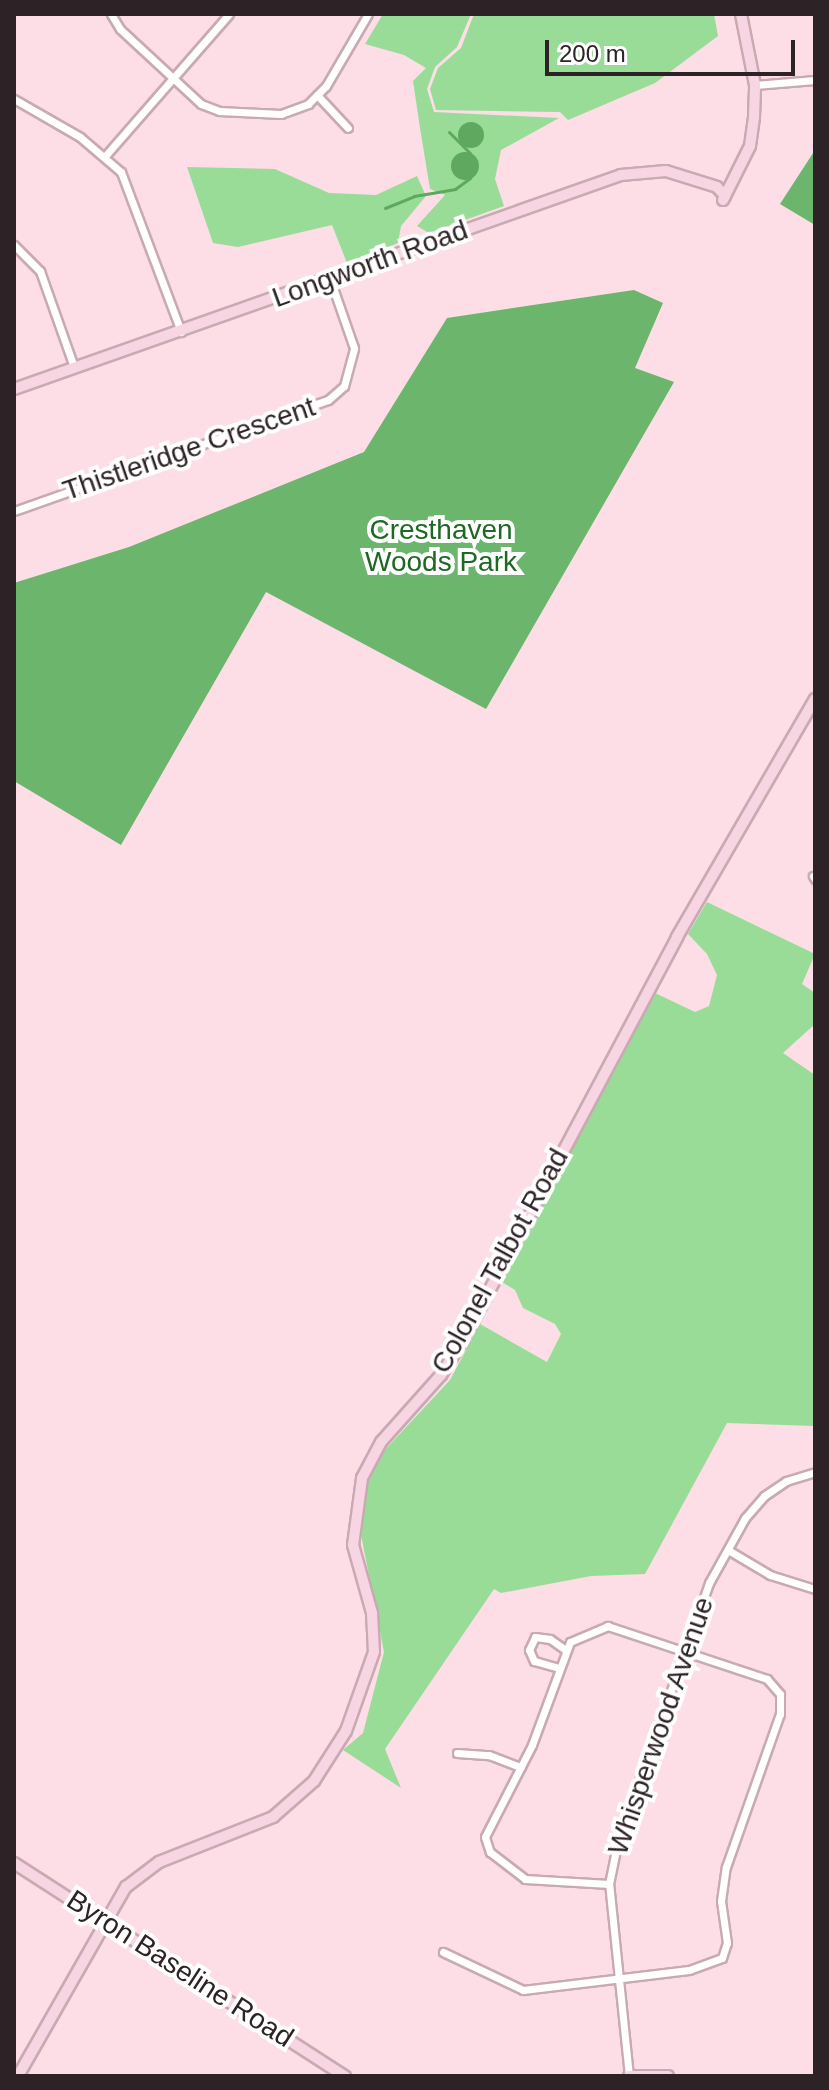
<!DOCTYPE html>
<style>
body{margin:0}
#map{position:relative;width:829px;height:2090px;overflow:hidden;background:#fddde6;font-family:Arial,sans-serif}
div>[style]{position:absolute}
.green>*{inset:0;background:#99dc98}
.forest>*{inset:0;background:#6bb56c}
.water>*{inset:0;background:#5ea85f}
.round{border-radius:50%}
.stream>*{height:3px;margin:-1.5px;padding:0 1.5px;transform-origin:1.5px;border-radius:1.5px;background:#5ea85f}
.roads{filter:drop-shadow(2px 0 #c8aab2) drop-shadow(-2px 0 #c8aab2) drop-shadow(0 2px #c8aab2) drop-shadow(0 -2px #c8aab2)}
.street>*{height:7px;margin:-3.5px;padding:0 3.5px;transform-origin:3.5px;border-radius:3.5px;background:#fff}
.secondary>*{height:10px;margin:-5px;padding:0 5px;transform-origin:5px;border-radius:5px;background:#f8d5e2}
span{translate:-50% -50%;white-space:nowrap;text-align:center;line-height:1.15;-webkit-text-stroke:8px #fff;paint-order:stroke}
.street-label{font-size:28px;color:#2d2225}
.park-label{font-size:28px;color:#1d6822}
.frame{position:absolute;inset:0;border:16px solid #2d2225;pointer-events:none}
.scale{position:absolute;left:545px;top:40px;width:250px;height:36px;box-sizing:border-box;border:4px solid #2d2225;border-top:0;padding-left:10px;font-size:24px;line-height:28px;white-space:nowrap;color:#2d2225;-webkit-text-stroke:6px #fff;paint-order:stroke}
</style>
<div id="map">
<div class="green">
<i style="clip-path:polygon(383px 14px,471px 14px,457px 47px,435px 67px,427px 89px,434px 112px,559px 118px,501px 150px,495px 179px,504px 206px,429px 233px,417px 226px,445px 195px,430px 189px,420px 128px,413px 81px,426px 68px,404px 55px,365px 44px)"></i>
<i style="clip-path:polygon(474px 14px,714px 14px,718px 36px,655px 83px,568px 120px,560px 112px,436px 110px,430px 89px,438px 68px,461px 48px)"></i>
<i style="clip-path:polygon(187px 167px,275px 169px,329px 193px,376px 195px,417px 176px,426px 196px,401px 226px,398px 243px,347px 263px,332px 225px,238px 247px,213px 243px)"></i>
<i style="clip-path:polygon(707px 902px,815px 954px,802px 984px,815px 993px,815px 1024px,783px 1053px,815px 1075px,815px 1426px,727px 1423px,645px 1574px,591px 1576px,501px 1593px,494px 1589px,385px 1749px,401px 1788px,343px 1750px,363px 1733px,384px 1652px,361px 1535px,369px 1477px,381px 1454px,450px 1380px,480px 1324px,547px 1362px,561px 1334px,555px 1324px,523px 1308px,515px 1290px,502px 1282px,655px 993px,695px 1012px,709px 1006px,717px 975px,707px 954px,688px 934px)"></i>
</div>
<div class="forest">
<i style="clip-path:polygon(815px 150px,815px 225px,780px 204px)"></i>
<i style="clip-path:polygon(634px 290px,663px 303px,635px 368px,674px 382px,486px 709px,266px 592px,121px 845px,14px 781px,14px 583px,129px 547px,364px 452px,447px 318px)"></i>
</div>
<div class="water">
<i class="round" style="left:458px;top:122px;width:26px;height:26px"></i>
<i class="round" style="left:451px;top:152px;width:28px;height:28px"></i>
</div>
<div class="stream">
<i style="left:449px;top:132px;width:30px;rotate:45deg"></i>
<i style="left:385px;top:208px;width:31px;rotate:-22deg"></i>
<i style="left:414px;top:196px;width:42px;rotate:-9.7deg"></i>
<i style="left:455px;top:189px;width:19px;rotate:-36deg"></i>
</div>
<div class="roads">
<div class="street">
<i style="left:111px;top:14px;width:17px;rotate:59deg"></i>
<i style="left:120px;top:29px;width:110px;rotate:42.8deg"></i>
<i style="left:201px;top:104px;width:19px;rotate:21deg"></i>
<i style="left:219px;top:111px;width:62px;rotate:2.8deg"></i>
<i style="left:281px;top:114px;width:29px;rotate:-20deg"></i>
<i style="left:308px;top:104px;width:25px;rotate:-45deg"></i>
<i style="left:326px;top:86px;width:83px;rotate:-59.7deg"></i>
<i style="left:755px;top:85px;width:60px;rotate:-4.8deg"></i>
<i style="left:317px;top:95px;width:45px;rotate:46.8deg"></i>
<i style="left:14px;top:99px;width:76px;rotate:29.9deg"></i>
<i style="left:80px;top:137px;width:54px;rotate:40.5deg"></i>
<i style="left:121px;top:172px;width:171px;rotate:69.4deg"></i>
<i style="left:106px;top:155px;width:187px;rotate:-48.9deg"></i>
<i style="left:14px;top:245px;width:37px;rotate:45deg"></i>
<i style="left:40px;top:271px;width:102px;rotate:70.5deg"></i>
<i style="left:14px;top:511px;width:333px;rotate:-19.5deg"></i>
<i style="left:328px;top:400px;width:21px;rotate:-41deg"></i>
<i style="left:344px;top:386px;width:39px;rotate:-75deg"></i>
<i style="left:354px;top:348px;width:73px;rotate:-109.2deg"></i>
<i style="left:813px;top:876px;width:4px;rotate:56deg"></i>
<i style="left:728px;top:1550px;width:49px;rotate:30.8deg"></i>
<i style="left:770px;top:1575px;width:47px;rotate:17.3deg"></i>
<i style="left:559px;top:1668px;width:26px;rotate:-164deg"></i>
<i style="left:534px;top:1661px;width:12px;rotate:-114deg"></i>
<i style="left:529px;top:1650px;width:14px;rotate:-65deg"></i>
<i style="left:535px;top:1637px;width:15px;rotate:8deg"></i>
<i style="left:550px;top:1639px;width:19px;rotate:35deg"></i>
<i style="left:457px;top:1753px;width:32px;rotate:4deg"></i>
<i style="left:489px;top:1755px;width:34px;rotate:21deg"></i>
<i style="left:443px;top:1952px;width:89px;rotate:25.4deg"></i>
<i style="left:523px;top:1990px;width:167px;rotate:-6.9deg"></i>
<i style="left:689px;top:1970px;width:35px;rotate:-20deg"></i>
<i style="left:722px;top:1958px;width:16px;rotate:-72deg"></i>
<i style="left:727px;top:1943px;width:42px;rotate:-98.1deg"></i>
<i style="left:721px;top:1901px;width:34px;rotate:-82deg"></i>
<i style="left:726px;top:1867px;width:162px;rotate:-70.6deg"></i>
<i style="left:780px;top:1714px;width:20px;rotate:-90deg"></i>
<i style="left:780px;top:1694px;width:20px;rotate:-131deg"></i>
<i style="left:767px;top:1679px;width:168px;rotate:-161.6deg"></i>
<i style="left:608px;top:1626px;width:41px;rotate:157.2deg"></i>
<i style="left:570px;top:1642px;width:110px;rotate:110.3deg"></i>
<i style="left:532px;top:1745px;width:103px;rotate:117.1deg"></i>
<i style="left:485px;top:1837px;width:16px;rotate:72deg"></i>
<i style="left:490px;top:1852px;width:44px;rotate:37.6deg"></i>
<i style="left:525px;top:1879px;width:84px;rotate:3.4deg"></i>
<i style="left:629px;top:2076px;width:193px;rotate:-95.9deg"></i>
<i style="left:609px;top:1884px;width:45px;rotate:-78.4deg"></i>
<i style="left:618px;top:1840px;width:273px;rotate:-70.5deg"></i>
<i style="left:709px;top:1583px;width:74px;rotate:-61deg"></i>
<i style="left:745px;top:1518px;width:29px;rotate:-49deg"></i>
<i style="left:764px;top:1496px;width:27px;rotate:-34deg"></i>
<i style="left:786px;top:1481px;width:30px;rotate:-17deg"></i>
</div>
<div class="secondary">
<i style="left:723px;top:200px;width:60px;rotate:-63.4deg"></i>
<i style="left:750px;top:146px;width:29px;rotate:-82deg"></i>
<i style="left:754px;top:117px;width:32px;rotate:-88deg"></i>
<i style="left:755px;top:85px;width:72px;rotate:-101.2deg"></i>
<i style="left:14px;top:389px;width:644px;rotate:-19.42deg"></i>
<i style="left:621px;top:175px;width:45px;rotate:-5.1deg"></i>
<i style="left:666px;top:171px;width:53px;rotate:17.4deg"></i>
<i style="left:717px;top:187px;width:12px;rotate:48deg"></i>
<i style="left:14px;top:1863px;width:394px;rotate:32.8deg"></i>
<i style="left:18px;top:2076px;width:218px;rotate:-60.3deg"></i>
<i style="left:126px;top:1887px;width:41px;rotate:-37.1deg"></i>
<i style="left:159px;top:1862px;width:123px;rotate:-21.5deg"></i>
<i style="left:273px;top:1817px;width:55px;rotate:-41.3deg"></i>
<i style="left:314px;top:1781px;width:59px;rotate:-57.4deg"></i>
<i style="left:346px;top:1731px;width:84px;rotate:-70.5deg"></i>
<i style="left:374px;top:1652px;width:39px;rotate:-93deg"></i>
<i style="left:372px;top:1613px;width:71px;rotate:-105.6deg"></i>
<i style="left:353px;top:1545px;width:68px;rotate:-82.3deg"></i>
<i style="left:362px;top:1478px;width:41px;rotate:-62.2deg"></i>
<i style="left:381px;top:1442px;width:90px;rotate:-48.2deg"></i>
<i style="left:441px;top:1375px;width:39px;rotate:-58deg"></i>
<i style="left:462px;top:1342px;width:459px;rotate:-62deg"></i>
<i style="left:677px;top:937px;width:275px;rotate:-59.9deg"></i>
<i style="left:629px;top:2076px;width:39px"></i>
</div>
</div>
<div class="street-label">
<span style="left:370px;top:264px;rotate:-20deg">Longworth Road</span>
<span style="left:189px;top:449px;rotate:-19deg">Thistleridge Crescent</span>
<span style="left:500px;top:1261px;rotate:-61deg">Colonel Talbot Road</span>
<span style="left:661px;top:1726px;rotate:-71deg">Whisperwood Avenue</span>
<span style="left:180px;top:1969px;rotate:33deg">Byron Baseline Road</span>
</div>
<div class="park-label">
<span style="left:441px;top:546px">Cresthaven<br>Woods Park</span>
</div>
<div class="frame"></div>
<div class="scale">200 m</div>
</div>
